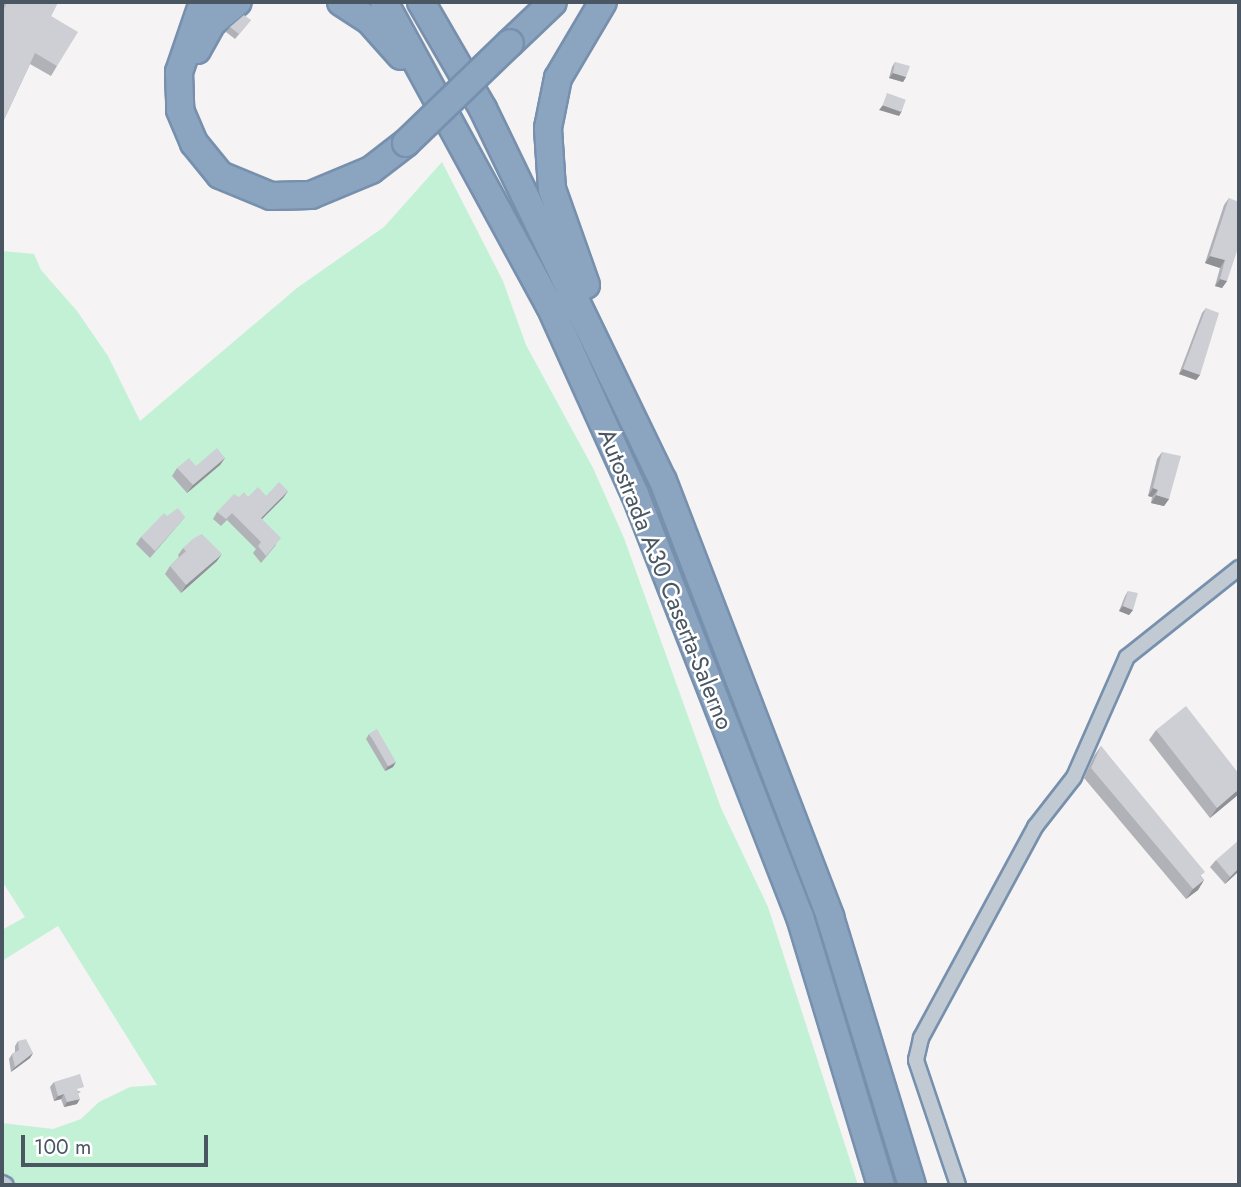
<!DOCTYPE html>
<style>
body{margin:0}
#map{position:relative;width:1241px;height:1187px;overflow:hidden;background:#f5f3f3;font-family:Jost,sans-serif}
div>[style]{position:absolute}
.green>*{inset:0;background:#c3f1d5}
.roads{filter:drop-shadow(2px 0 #7690ad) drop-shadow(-2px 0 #7690ad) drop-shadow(0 2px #7690ad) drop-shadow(0 -2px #7690ad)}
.street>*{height:14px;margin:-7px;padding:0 7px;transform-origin:7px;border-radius:7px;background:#c1cad2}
.highway>*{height:26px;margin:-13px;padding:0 13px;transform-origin:13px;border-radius:13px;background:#8ba5c1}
.bridges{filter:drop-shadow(2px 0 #7690ad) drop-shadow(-2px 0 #7690ad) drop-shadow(0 2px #7690ad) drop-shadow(0 -2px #7690ad)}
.highway-bridge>*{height:26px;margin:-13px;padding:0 13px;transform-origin:13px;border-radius:13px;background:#8ba5c1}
.wall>*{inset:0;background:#b0b2b7}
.shaded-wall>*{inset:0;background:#909195}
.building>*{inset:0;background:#cdcfd5;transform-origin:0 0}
span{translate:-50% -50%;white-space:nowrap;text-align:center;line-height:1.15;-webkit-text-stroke:5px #fff;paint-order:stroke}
.street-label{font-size:24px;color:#4a5661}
.frame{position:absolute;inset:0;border:4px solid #4a5661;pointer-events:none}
.scale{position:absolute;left:21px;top:1135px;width:187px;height:32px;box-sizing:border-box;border:4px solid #4a5661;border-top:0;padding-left:9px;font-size:21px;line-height:24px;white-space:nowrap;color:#4a5661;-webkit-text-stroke:5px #fff;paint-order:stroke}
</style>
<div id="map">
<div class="green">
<i style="clip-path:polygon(442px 162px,503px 281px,526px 345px,593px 468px,624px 538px,721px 808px,768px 907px,858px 1185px,9px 1185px,2px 1180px,2px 1123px,53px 1129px,81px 1119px,99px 1102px,130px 1087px,157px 1085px,58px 926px,2px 961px,2px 930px,25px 917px,2px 881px,2px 251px,34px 254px,41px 270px,77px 311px,108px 356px,140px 421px,297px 288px,384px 227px)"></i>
</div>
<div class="roads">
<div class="street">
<i style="left:2px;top:1183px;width:4px;rotate:27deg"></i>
<i style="left:958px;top:1185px;width:132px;rotate:-108.6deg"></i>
<i style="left:916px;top:1060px;width:23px;rotate:-77deg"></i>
<i style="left:921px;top:1038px;width:240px;rotate:-61.6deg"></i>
<i style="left:1035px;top:827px;width:63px;rotate:-52deg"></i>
<i style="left:1074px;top:777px;width:131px;rotate:-66.2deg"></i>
<i style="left:1127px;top:657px;width:143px;rotate:-38.5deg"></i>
</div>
<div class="highway">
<i style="left:203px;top:2px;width:74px;rotate:108.9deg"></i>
<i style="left:179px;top:72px;width:38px;rotate:88deg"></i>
<i style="left:180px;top:110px;width:36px;rotate:67deg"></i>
<i style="left:194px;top:143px;width:41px;rotate:50.9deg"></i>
<i style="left:220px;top:175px;width:55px;rotate:22.4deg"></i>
<i style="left:271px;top:196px;width:40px;rotate:-1.4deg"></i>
<i style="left:311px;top:195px;width:65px;rotate:-22.6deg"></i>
<i style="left:371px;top:170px;width:44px;rotate:-37.6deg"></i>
<i style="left:341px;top:2px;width:33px;rotate:33deg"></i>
<i style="left:369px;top:20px;width:48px;rotate:48.4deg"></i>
<i style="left:384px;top:2px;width:346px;rotate:61.4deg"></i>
<i style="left:550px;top:306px;width:206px;rotate:65.7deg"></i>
<i style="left:635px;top:494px;width:454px;rotate:68.7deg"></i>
<i style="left:800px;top:917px;width:280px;rotate:73.2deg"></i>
<i style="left:421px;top:2px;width:124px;rotate:59.9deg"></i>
<i style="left:483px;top:109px;width:413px;rotate:64.2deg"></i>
<i style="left:663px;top:481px;width:467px;rotate:69deg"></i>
<i style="left:830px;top:917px;width:280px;rotate:73deg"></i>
<i style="left:510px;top:43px;width:59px;rotate:-43.6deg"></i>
<i style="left:197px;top:50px;width:31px;rotate:-61deg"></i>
<i style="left:212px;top:23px;width:33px;rotate:-39deg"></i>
<i style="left:586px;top:285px;width:102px;rotate:-109.5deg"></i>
<i style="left:552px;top:189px;width:61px;rotate:-93.8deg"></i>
<i style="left:548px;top:128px;width:51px;rotate:-78.7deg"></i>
<i style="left:558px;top:78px;width:88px;rotate:-59.4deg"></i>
</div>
</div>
<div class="bridges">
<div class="highway-bridge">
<i style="left:406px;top:143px;width:144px;rotate:-43.9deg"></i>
</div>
</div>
<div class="wall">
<i style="clip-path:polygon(5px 2px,58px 2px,51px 16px,57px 66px,51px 76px,30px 64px,2px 124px,2px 9px)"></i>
<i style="clip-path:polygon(251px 20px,235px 39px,226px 32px,230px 27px)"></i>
<i style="clip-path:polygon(895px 62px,906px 77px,903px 82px,889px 78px,892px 67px)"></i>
<i style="clip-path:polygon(1229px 198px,1227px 281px,1222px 288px,1215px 286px,1220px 268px,1205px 263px,1224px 205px)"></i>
<i style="clip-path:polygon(1206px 308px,1200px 375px,1196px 380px,1179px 374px,1202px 313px)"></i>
<i style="clip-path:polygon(1162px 452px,1169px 499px,1164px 506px,1151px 503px,1152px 497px,1148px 496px,1157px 459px)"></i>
<i style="clip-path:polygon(225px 458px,220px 465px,187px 493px,172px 476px,177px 468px,196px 466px)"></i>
<i style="clip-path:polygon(288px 491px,283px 498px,262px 519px,276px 545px,261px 563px,253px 553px,256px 549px,227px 520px,221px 526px,213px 519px,217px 512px,239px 497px,266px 496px)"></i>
<i style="clip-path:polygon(167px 516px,185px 517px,150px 558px,136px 544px,141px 537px)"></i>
<i style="clip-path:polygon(183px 548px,217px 561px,181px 593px,165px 574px,170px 566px,179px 557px,178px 555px)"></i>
<i style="clip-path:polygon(1128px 591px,1133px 610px,1129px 615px,1119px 611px,1125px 596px)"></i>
<i style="clip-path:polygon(1156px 730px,1239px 794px,1210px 818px,1149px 740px)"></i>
<i style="clip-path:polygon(369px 734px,393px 767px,385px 771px,366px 739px)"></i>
<i style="clip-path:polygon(1101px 746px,1204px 880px,1198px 890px,1186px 899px,1084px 778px,1094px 756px)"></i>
<i style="clip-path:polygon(1216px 860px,1239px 871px,1225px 884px,1210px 867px)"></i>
<i style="clip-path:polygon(18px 1041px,33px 1053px,30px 1058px,11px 1072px,9px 1059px,12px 1054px,15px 1052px,15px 1046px)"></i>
<i style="clip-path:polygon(54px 1082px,81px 1092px,78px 1093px,77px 1104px,64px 1107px,61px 1099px,54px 1101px,50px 1087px)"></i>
</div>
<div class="shaded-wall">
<i style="clip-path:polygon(893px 73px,906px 77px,903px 82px,889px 78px)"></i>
<i style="clip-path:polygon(883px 105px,902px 111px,899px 116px,879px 110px)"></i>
<i style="clip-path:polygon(1210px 256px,1225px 260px,1220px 268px,1205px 263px)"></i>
<i style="clip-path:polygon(1220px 279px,1227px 281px,1222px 288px,1215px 286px)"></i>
<i style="clip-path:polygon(1183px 369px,1200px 375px,1196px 380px,1179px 374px)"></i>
<i style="clip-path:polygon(225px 458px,220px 465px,187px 493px,193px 485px)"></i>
<i style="clip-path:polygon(1153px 488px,1158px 490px,1152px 497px,1148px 496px)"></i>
<i style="clip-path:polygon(288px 491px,283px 498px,256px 525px,261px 518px)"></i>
<i style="clip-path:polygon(1156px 495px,1169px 499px,1164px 506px,1151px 503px)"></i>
<i style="clip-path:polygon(222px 554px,217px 561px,181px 593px,186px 585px)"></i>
<i style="clip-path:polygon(1123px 606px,1133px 610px,1129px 615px,1119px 611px)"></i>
<i style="clip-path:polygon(396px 762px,393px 767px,385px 771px,388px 766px)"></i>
<i style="clip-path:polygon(1239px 789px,1239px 794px,1210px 818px,1217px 808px)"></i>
<i style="clip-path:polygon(1239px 868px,1239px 871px,1225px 884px,1230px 877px)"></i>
<i style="clip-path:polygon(1204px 880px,1198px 890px,1186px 899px,1193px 889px)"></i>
<i style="clip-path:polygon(33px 1053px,30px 1058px,11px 1072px,15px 1067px)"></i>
<i style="clip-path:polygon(64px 1094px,61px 1099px,54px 1101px,58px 1096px)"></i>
<i style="clip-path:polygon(80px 1099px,77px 1104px,64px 1107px,67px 1102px)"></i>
</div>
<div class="building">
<i style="clip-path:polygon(7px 2px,58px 2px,51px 16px,78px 32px,57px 66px,35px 53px,2px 124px,2px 14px)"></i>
<i style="clip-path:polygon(244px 15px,251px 20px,239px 34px,230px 27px)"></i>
<i style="clip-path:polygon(895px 62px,910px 66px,906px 77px,893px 73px)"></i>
<i style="left:887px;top:93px;width:20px;height:13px;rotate:20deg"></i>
<i style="clip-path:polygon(1229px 198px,1239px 202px,1239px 245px,1227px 281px,1220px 279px,1225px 260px,1210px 256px)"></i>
<i style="clip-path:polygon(1206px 308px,1219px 313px,1200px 375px,1183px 369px)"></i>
<i style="clip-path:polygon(217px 448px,225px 458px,193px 485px,177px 468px,189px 458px,196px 466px)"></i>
<i style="clip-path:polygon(1162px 452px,1181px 456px,1169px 499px,1156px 495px,1158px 490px,1153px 488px)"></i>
<i style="clip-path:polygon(279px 482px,288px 491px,261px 518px,281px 538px,266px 556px,258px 546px,261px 542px,232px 513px,226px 519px,217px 512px,234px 494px,239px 497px,244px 492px,248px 497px,258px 487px,266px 496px)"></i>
<i style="clip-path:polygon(178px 508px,185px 517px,155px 551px,141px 537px,164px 513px,167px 516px)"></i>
<i style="clip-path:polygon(202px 534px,222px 554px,186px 585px,170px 566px,186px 551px,183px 548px,194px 538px)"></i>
<i style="clip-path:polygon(1128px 591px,1138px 593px,1133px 610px,1123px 606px)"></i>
<i style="clip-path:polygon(1186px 706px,1239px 774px,1239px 789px,1217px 808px,1156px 730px)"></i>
<i style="left:377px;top:729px;width:38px;height:9px;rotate:60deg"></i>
<i style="clip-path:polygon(1101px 746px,1205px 872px,1200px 876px,1204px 880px,1193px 889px,1091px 768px)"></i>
<i style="clip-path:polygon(1239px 840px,1239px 868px,1230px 877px,1216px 860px)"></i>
<i style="clip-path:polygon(26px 1039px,33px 1053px,15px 1067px,12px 1054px,19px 1050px,18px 1041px)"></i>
<i style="clip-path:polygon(80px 1074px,84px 1087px,77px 1089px,80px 1099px,67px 1102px,64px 1094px,58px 1096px,54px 1082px)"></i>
</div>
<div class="street-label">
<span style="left:666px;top:579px;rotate:68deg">Autostrada A30 Caserta-Salerno</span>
</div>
<div class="frame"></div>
<div class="scale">100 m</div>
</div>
